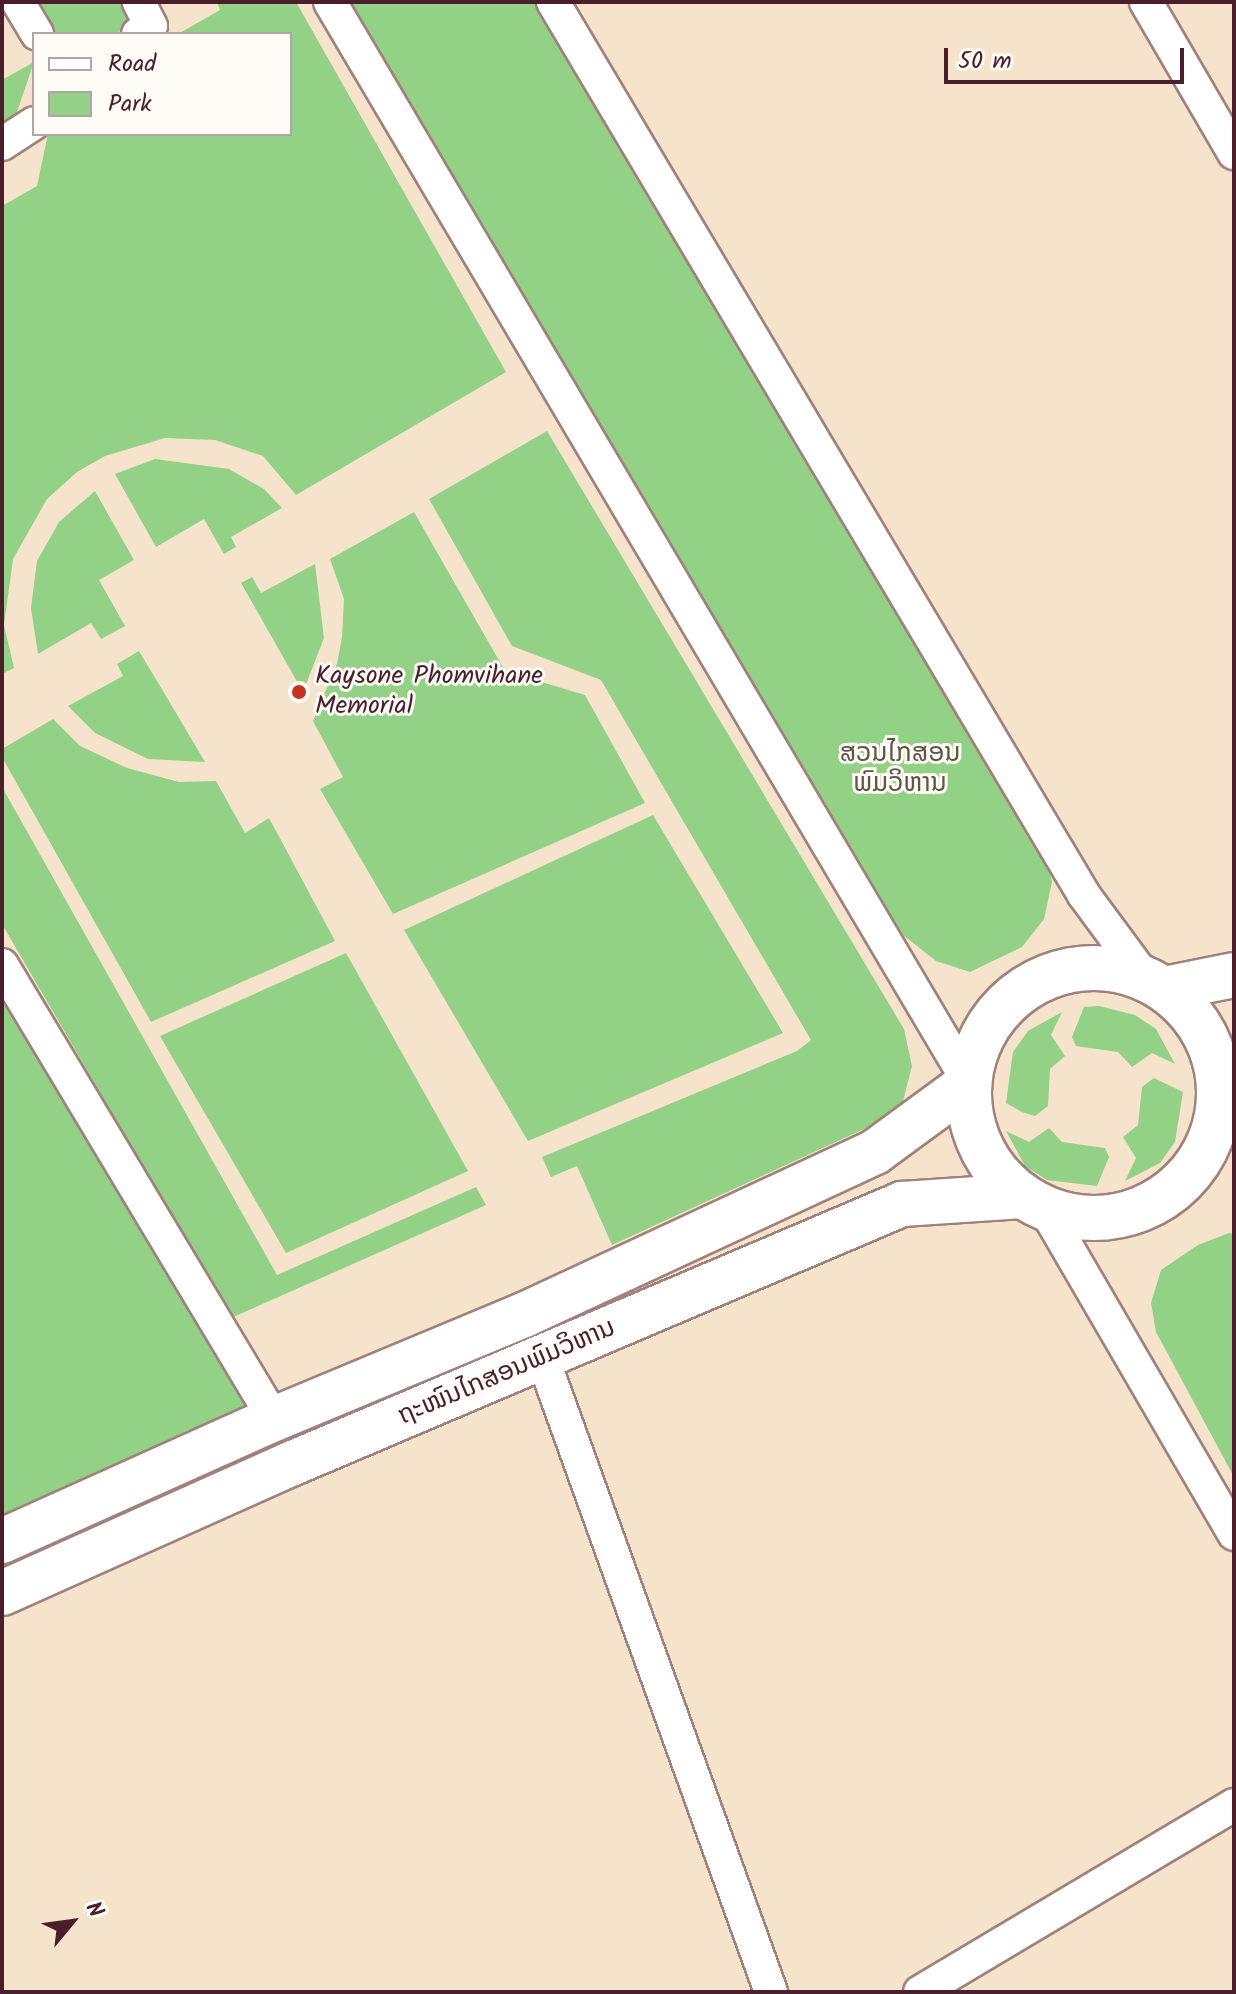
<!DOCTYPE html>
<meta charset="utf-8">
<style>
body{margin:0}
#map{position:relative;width:1236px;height:1994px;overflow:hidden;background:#f6e3cb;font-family:Kalam,"Noto Sans Lao",sans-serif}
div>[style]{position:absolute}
.green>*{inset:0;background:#93d186}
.roads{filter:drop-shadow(2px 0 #a0817b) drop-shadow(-2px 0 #a0817b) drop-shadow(0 2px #a0817b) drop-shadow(0 -2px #a0817b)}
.minor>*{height:32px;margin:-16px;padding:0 16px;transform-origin:16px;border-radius:16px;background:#fff}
.highway>*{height:44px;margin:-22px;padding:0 22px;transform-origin:22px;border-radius:22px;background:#fff}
.highway>.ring{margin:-22px;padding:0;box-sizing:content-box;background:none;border:44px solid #fff;border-radius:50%}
.dots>*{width:22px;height:22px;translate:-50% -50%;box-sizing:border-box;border:4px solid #fdfcf7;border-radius:50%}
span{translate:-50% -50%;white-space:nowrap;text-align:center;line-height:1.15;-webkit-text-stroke:6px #fdfcf7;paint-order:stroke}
.poi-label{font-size:26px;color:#4a1f2b}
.left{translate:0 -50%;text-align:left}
.park-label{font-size:26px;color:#605446}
.street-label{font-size:26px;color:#4a1f2b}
.frame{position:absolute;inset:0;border:4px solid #4a1f2b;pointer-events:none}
.legend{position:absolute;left:32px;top:32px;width:260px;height:104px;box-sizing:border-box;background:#fdfcf7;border:2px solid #b5a4a5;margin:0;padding:10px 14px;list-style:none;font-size:24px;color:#4a1f2b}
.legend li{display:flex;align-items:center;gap:16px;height:40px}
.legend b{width:40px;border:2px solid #b5a4a5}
.north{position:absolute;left:32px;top:1882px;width:80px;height:80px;-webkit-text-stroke:6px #fdfcf7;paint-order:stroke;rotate:61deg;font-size:22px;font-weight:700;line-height:32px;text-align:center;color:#4a1f2b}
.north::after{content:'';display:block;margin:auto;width:28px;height:36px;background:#4a1f2b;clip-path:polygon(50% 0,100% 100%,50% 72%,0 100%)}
.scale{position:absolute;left:944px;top:48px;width:240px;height:36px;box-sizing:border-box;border:4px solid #4a1f2b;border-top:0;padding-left:10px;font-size:24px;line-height:28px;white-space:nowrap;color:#4a1f2b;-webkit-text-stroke:6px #fdfcf7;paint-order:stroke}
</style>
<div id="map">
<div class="green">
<i style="clip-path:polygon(39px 2px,128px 2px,139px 21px,115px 34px,56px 34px)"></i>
<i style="clip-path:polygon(217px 2px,296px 2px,506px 372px,296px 495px,263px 456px,215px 440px,165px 438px,105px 456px,77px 472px,47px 499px,13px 559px,4px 625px,14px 668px,2px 674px,2px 206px,37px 186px,48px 134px,290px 134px,290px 34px,178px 34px,220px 10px)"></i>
<i style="clip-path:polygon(349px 2px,538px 2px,1047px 857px,1052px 882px,1044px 919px,1022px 947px,970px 972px,936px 961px,903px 935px)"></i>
<i style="clip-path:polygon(34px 62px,17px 112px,2px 128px,2px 80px)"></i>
<i style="clip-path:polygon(547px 431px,904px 1029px,912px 1066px,903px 1101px,892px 1116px,612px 1245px,577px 1166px,551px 1177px,542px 1157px,797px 1051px,811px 1040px,601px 680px,512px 646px,429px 499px)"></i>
<i style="clip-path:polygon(155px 459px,229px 469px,264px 489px,282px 508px,231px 537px,236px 547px,224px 554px,204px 519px,156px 547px,115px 474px)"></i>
<i style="clip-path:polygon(95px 491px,134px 560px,99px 580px,125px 626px,101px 639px,91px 623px,38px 654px,31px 608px,37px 561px,59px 522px)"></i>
<i style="clip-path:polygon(414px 512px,505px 671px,585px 695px,645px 803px,393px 914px,320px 789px,343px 777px,313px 721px,337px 664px,342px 637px,344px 599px,330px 559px)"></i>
<i style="clip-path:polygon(315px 564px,324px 638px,303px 692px,241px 583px,252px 577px,261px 593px)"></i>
<i style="clip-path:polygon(139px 651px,169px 701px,205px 762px,148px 759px,95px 733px,68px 706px,123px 676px,117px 664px)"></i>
<i style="clip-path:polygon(53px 719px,80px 746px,127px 768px,179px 782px,216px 781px,245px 833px,269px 818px,335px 941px,151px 1022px,2px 757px,2px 749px)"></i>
<i style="clip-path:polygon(2px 787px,277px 1275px,476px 1187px,486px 1205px,231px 1318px,2px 924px)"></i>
<i style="clip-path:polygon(653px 815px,783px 1033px,528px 1141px,404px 930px)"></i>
<i style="clip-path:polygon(346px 953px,468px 1171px,286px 1253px,160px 1036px)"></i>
<i style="clip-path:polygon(2px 985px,252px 1407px,2px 1520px)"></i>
<i style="clip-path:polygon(1099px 1006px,1135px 1015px,1156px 1029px,1175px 1064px,1152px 1053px,1132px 1067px,1118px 1052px,1076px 1046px,1072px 1037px,1084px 1007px)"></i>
<i style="clip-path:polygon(1062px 1012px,1051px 1035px,1065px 1056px,1050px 1069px,1048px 1106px,1035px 1116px,1022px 1112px,1006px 1103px,1013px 1052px,1028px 1031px)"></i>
<i style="clip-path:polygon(1154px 1078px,1183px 1092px,1175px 1142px,1160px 1163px,1125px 1181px,1136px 1158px,1123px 1137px,1138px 1125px,1142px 1087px)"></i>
<i style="clip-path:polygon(1049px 1128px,1062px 1142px,1105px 1148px,1109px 1157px,1097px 1186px,1047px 1180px,1025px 1166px,1006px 1131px,1029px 1142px)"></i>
<i style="clip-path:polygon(1229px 1233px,1234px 1234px,1234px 1477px,1156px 1332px,1151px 1303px,1161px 1270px,1198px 1245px)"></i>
</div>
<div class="roads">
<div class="minor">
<i style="left:18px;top:2px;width:37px;rotate:59deg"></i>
<i style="left:330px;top:2px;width:1256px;rotate:59.41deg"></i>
<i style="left:553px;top:2px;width:1039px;rotate:59.26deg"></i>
<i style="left:1084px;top:895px;width:104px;rotate:53.6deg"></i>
<i style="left:1146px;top:2px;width:175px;rotate:59.8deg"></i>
<i style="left:138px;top:34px;width:15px;rotate:-32deg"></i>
<i style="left:151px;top:26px;width:27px;rotate:-117deg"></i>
<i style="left:2px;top:144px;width:38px;rotate:-33deg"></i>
<i style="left:2px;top:965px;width:529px;rotate:59.07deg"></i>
<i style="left:1219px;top:1104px;width:28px;rotate:58deg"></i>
<i style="left:1045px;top:1209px;width:376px;rotate:59.8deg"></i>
<i style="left:543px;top:1359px;width:673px;rotate:70.19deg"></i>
<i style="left:920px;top:1992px;width:365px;rotate:-30.8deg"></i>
</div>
<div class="highway">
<i class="ring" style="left:969px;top:968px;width:206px;height:206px"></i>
<i style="left:1164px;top:989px;width:71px;rotate:-11.3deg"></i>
<i style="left:2px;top:1541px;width:298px;rotate:-24.2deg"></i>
<i style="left:274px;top:1419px;width:271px;rotate:-22.6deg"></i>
<i style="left:524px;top:1315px;width:387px;rotate:-24.9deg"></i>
<i style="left:875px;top:1152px;width:117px;rotate:-36.3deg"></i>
<i style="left:2px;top:1593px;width:319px;rotate:-24.1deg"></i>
<i style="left:293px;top:1463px;width:662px;rotate:-23.04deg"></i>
<i style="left:902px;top:1204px;width:121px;rotate:-3.8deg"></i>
</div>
</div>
<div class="dots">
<i style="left:299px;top:692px;background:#c8321e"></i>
</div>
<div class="poi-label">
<span class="left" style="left:315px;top:692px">Kaysone Phomvihane<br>Memorial</span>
</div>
<div class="park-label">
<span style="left:900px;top:770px">ສວນໄກສອນ<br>ພົມວິຫານ</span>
</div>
<div class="street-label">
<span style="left:507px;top:1373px;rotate:-23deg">ຖະໜົນໄກສອນພົມວິຫານ</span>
</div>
<div class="frame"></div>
<ul class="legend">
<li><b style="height:10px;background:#fff"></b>Road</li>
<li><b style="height:22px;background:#93d186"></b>Park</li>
</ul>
<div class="north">N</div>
<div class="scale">50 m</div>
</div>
